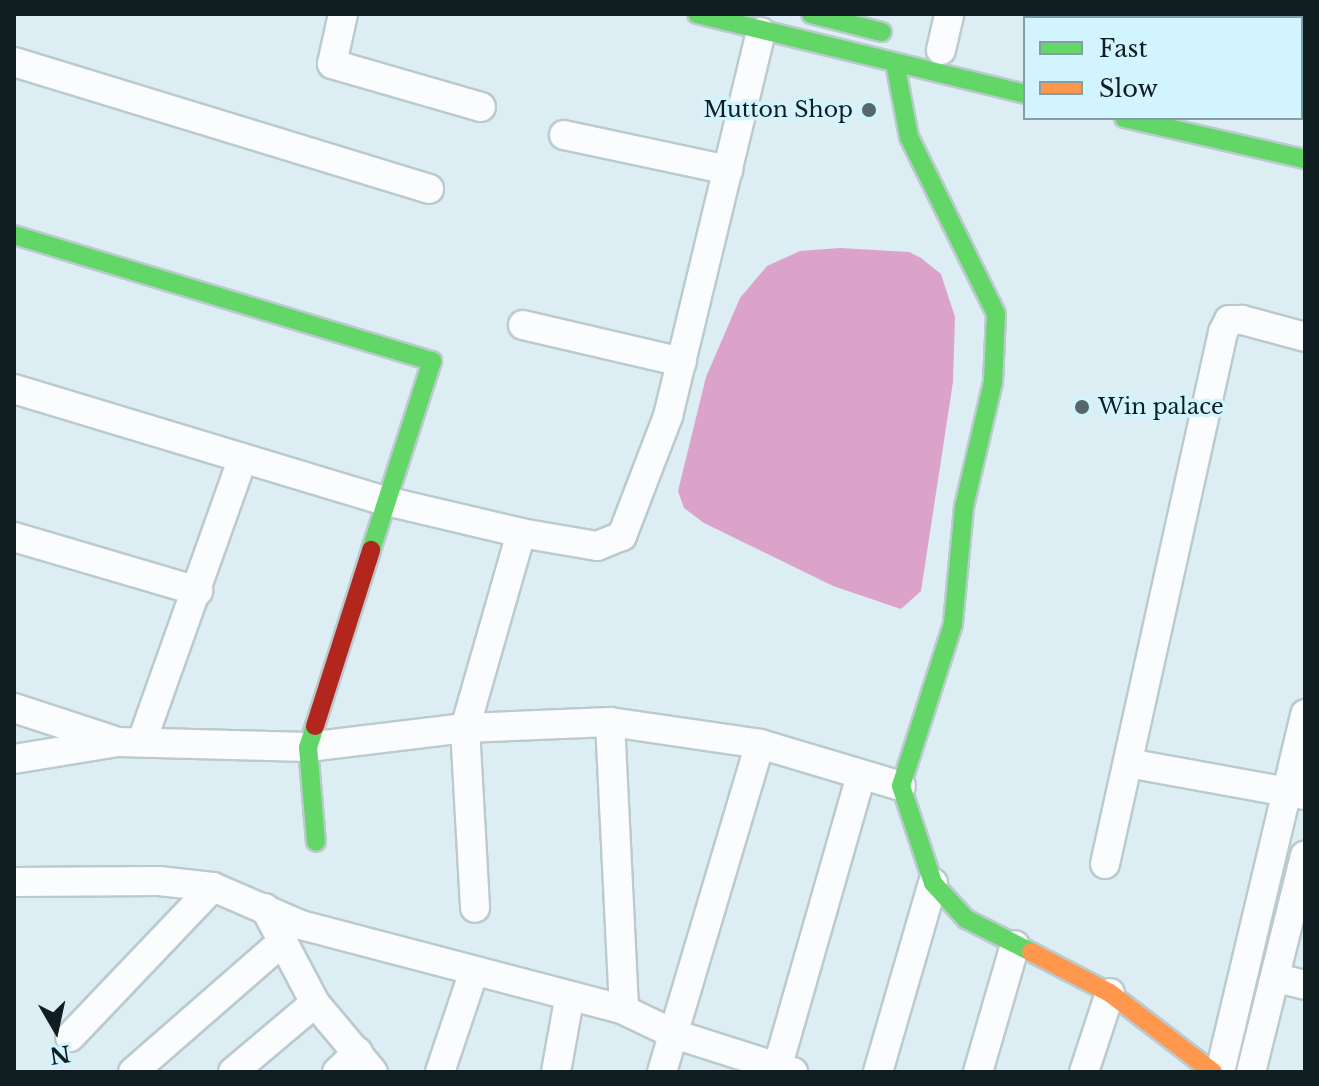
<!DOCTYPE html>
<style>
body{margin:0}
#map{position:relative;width:1319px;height:1086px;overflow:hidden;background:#dceef4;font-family:"Libre Baskerville",serif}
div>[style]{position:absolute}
.water>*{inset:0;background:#dba2ca}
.roads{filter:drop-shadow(2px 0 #bbcace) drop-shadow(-2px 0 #bbcace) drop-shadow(0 2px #bbcace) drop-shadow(0 -2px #bbcace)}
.street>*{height:28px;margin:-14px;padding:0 14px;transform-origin:14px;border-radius:14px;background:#fafcfd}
.fast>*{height:18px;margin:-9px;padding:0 9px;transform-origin:9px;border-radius:9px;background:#63d668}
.slow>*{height:18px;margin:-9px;padding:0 9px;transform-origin:9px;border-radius:9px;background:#ff974d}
.jam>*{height:18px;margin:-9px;padding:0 9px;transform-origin:9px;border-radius:9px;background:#b3261e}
.dots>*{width:22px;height:22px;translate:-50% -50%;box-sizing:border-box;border:4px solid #d1f4fe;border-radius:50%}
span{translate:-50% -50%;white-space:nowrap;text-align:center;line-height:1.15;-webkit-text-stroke:7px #d1f4fe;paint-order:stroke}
.poi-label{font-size:22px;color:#101d21}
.right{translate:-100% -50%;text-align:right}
.left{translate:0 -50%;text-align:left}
.frame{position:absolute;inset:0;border:16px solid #101d21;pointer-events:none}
.legend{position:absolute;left:1023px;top:16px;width:280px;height:104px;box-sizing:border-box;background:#d1f4fe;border:2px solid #849ea6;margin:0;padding:10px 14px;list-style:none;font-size:24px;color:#101d21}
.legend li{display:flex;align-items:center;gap:16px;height:40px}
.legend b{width:40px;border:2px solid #849ea6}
.north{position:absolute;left:16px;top:990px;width:80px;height:80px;-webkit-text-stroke:6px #d1f4fe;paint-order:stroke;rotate:171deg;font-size:22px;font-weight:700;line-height:32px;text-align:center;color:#101d21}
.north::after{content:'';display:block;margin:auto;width:28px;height:36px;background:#101d21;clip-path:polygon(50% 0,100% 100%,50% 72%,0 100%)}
</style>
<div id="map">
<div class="water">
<i style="clip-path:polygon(840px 248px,909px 252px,921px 258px,941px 274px,955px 317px,953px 382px,921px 591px,901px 609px,833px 586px,704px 523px,684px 508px,678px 491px,706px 377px,740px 298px,767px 266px,800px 251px)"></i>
</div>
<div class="roads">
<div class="street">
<i style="left:343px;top:14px;width:51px;rotate:102.4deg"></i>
<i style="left:332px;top:64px;width:155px;rotate:16.1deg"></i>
<i style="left:941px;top:50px;width:37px;rotate:-77deg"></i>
<i style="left:14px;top:62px;width:434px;rotate:17deg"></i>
<i style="left:564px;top:135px;width:168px;rotate:12deg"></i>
<i style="left:523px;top:325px;width:163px;rotate:13.1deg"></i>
<i style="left:14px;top:389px;width:388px;rotate:16.8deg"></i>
<i style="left:386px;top:501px;width:139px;rotate:13.3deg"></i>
<i style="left:521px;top:533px;width:203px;rotate:106deg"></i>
<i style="left:465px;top:728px;width:180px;rotate:86.8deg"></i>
<i style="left:521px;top:533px;width:77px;rotate:9.7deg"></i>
<i style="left:597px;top:546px;width:27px;rotate:-22deg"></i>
<i style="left:622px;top:536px;width:129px;rotate:-69deg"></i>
<i style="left:668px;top:416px;width:395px;rotate:-76.4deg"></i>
<i style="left:14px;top:537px;width:192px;rotate:16.4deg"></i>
<i style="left:14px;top:708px;width:103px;rotate:18.1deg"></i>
<i style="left:610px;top:722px;width:152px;rotate:8.3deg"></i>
<i style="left:760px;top:744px;width:147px;rotate:16.6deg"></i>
<i style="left:142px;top:741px;width:300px;rotate:-70.4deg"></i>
<i style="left:14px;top:759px;width:105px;rotate:-9.3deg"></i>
<i style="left:118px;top:742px;width:190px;rotate:1.5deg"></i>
<i style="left:308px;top:747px;width:158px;rotate:-6.9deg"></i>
<i style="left:465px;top:728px;width:145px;rotate:-2.4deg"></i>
<i style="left:610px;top:722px;width:288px;rotate:87.2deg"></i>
<i style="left:1128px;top:763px;width:179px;rotate:10.3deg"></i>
<i style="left:1105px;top:864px;width:545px;rotate:-77.49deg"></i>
<i style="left:1223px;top:332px;width:13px;rotate:-63deg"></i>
<i style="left:1229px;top:320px;width:13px"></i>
<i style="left:1242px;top:320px;width:65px;rotate:15.1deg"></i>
<i style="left:14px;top:882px;width:145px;rotate:-0.4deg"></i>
<i style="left:159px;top:881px;width:54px;rotate:6.3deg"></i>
<i style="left:213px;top:887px;width:96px;rotate:23.4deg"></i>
<i style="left:301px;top:925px;width:334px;rotate:14.7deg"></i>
<i style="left:624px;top:1010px;width:55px;rotate:25.6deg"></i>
<i style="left:674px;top:1034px;width:125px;rotate:17.7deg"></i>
<i style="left:265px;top:908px;width:107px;rotate:62.2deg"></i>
<i style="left:315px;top:1003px;width:90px;rotate:50deg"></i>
<i style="left:1277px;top:978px;width:29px;rotate:14deg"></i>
<i style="left:70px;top:1037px;width:207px;rotate:-46.4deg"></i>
<i style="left:133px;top:1072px;width:196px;rotate:-41.1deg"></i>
<i style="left:233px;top:1072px;width:107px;rotate:-40.1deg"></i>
<i style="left:337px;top:1072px;width:29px;rotate:-44deg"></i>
<i style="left:440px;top:1072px;width:103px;rotate:-71.4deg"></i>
<i style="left:556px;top:1072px;width:73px;rotate:-79.8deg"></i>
<i style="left:662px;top:1072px;width:342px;rotate:-73.4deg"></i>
<i style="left:776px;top:1072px;width:309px;rotate:-74deg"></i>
<i style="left:878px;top:1072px;width:197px;rotate:-73.8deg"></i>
<i style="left:978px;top:1072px;width:132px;rotate:-73.8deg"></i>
<i style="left:1084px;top:1072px;width:83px;rotate:-71.8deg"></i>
<i style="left:1220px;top:1072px;width:368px;rotate:-76.6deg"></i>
<i style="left:1251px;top:1072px;width:223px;rotate:-76deg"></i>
</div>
<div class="fast">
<i style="left:697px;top:14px;width:338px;rotate:13.7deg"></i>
<i style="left:811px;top:14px;width:73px;rotate:14.2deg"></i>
<i style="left:895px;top:63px;width:75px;rotate:79.3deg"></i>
<i style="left:909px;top:137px;width:197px;rotate:63.8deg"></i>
<i style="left:996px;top:314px;width:68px;rotate:92.5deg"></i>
<i style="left:993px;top:382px;width:128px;rotate:103.1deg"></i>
<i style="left:964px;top:507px;width:118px;rotate:95.4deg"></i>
<i style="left:953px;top:624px;width:170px;rotate:107.8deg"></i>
<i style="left:901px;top:786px;width:102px;rotate:71.7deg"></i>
<i style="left:933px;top:883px;width:49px;rotate:47.5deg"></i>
<i style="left:966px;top:919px;width:73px;rotate:26.9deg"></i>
<i style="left:1124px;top:118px;width:186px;rotate:12.8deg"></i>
<i style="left:14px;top:235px;width:437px;rotate:16.8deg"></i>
<i style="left:432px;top:361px;width:199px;rotate:107.9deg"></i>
<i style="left:315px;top:726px;width:22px;rotate:108deg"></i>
<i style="left:308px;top:747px;width:95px;rotate:85.2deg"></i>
</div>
<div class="slow">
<i style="left:1031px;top:952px;width:89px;rotate:27.4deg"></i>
<i style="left:1110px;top:993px;width:130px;rotate:37.5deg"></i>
</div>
<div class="jam">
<i style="left:315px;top:726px;width:185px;rotate:-72.3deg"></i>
</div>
</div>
<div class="dots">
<i style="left:869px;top:110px;background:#57666b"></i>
<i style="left:1082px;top:407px;background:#57666b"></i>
</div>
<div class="poi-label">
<span class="right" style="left:853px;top:110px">Mutton Shop</span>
<span class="left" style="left:1098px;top:407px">Win palace</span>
</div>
<div class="frame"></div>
<ul class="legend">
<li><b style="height:10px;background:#63d668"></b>Fast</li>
<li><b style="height:10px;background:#ff974d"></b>Slow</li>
</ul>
<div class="north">N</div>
</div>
